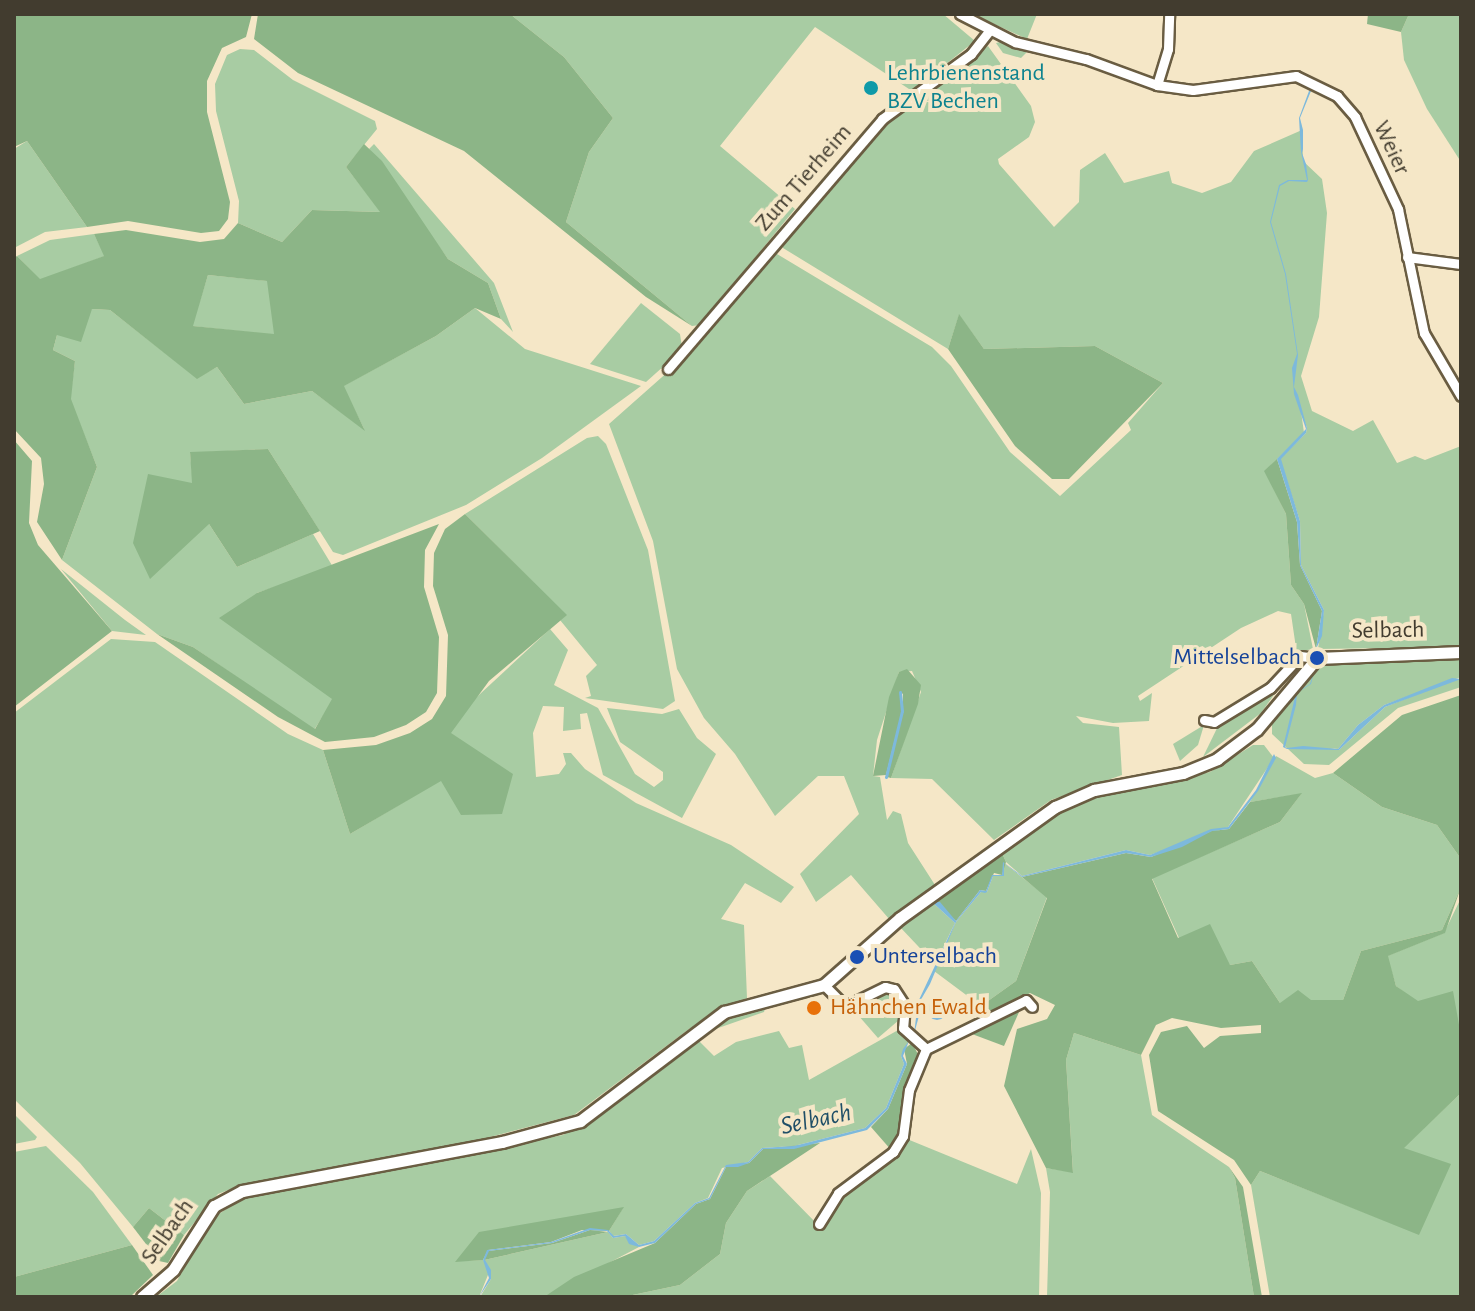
<!DOCTYPE html>
<meta charset="utf-8">
<style>
body{margin:0}
#map{position:relative;width:1475px;height:1311px;overflow:hidden;background:#f5e7c7;font-family:"Alegreya Sans",sans-serif}
div>[style]{position:absolute}
.green>*{inset:0;background:#a8cca3}
.forest>*{inset:0;background:#8cb587}
.water>*{inset:0;background:#7db9dc}
.round{border-radius:50%}
.stream>*{height:3px;margin:-1.5px;padding:0 1.5px;transform-origin:1.5px;border-radius:1.5px;background:#7db9dc}
.roads{filter:drop-shadow(2px 0 #6a5d42) drop-shadow(-2px 0 #6a5d42) drop-shadow(0 2px #6a5d42) drop-shadow(0 -2px #6a5d42)}
.minor>*{height:9px;margin:-4.5px;padding:0 4.5px;transform-origin:4.5px;border-radius:4.5px;background:#fff}
.tertiary>*{height:11px;margin:-5.5px;padding:0 5.5px;transform-origin:5.5px;border-radius:5.5px;background:#fff}
.dots>*{width:22px;height:22px;translate:-50% -50%;box-sizing:border-box;border:4px solid #f5e7c7;border-radius:50%}
span{translate:-50% -50%;white-space:nowrap;text-align:center;line-height:1.15;-webkit-text-stroke:8px #f5e7c7;paint-order:stroke}
.culture-label{font-size:24px;color:#0d838f}
.left{translate:0 -50%;text-align:left}
.street-label{font-size:24px;color:#423c2f}
.transit-label{font-size:24px;color:#164399}
.right{translate:-100% -50%;text-align:right}
.food-label{font-size:24px;color:#c56008}
.water-label{font-size:26px;color:#1f4e67;font-style:italic}
.frame{position:absolute;inset:0;border:16px solid #423c2f;pointer-events:none}
</style>
<div id="map">
<div class="green">
<i style="clip-path:polygon(510px 14px,943px 14px,975px 41px,912px 91px,815px 27px,720px 146px,795px 209px,700px 325px,692px 326px,566px 222px,589px 152px,613px 118px,564px 57px)"></i>
<i style="clip-path:polygon(972px 14px,1037px 14px,1027px 39px)"></i>
<i style="clip-path:polygon(1409px 14px,1461px 14px,1461px 162px,1427px 109px,1404px 60px,1401px 32px)"></i>
<i style="clip-path:polygon(1000px 42px,1029px 50px,1021px 58px,1003px 53px,996px 43px)"></i>
<i style="clip-path:polygon(988px 46px,1031px 106px,1035px 122px,1029px 137px,998px 159px,999px 164px,1054px 227px,1079px 202px,1080px 170px,1105px 153px,1124px 183px,1169px 171px,1172px 183px,1202px 193px,1231px 182px,1254px 151px,1302px 130px,1303px 161px,1322px 179px,1327px 213px,1319px 317px,1301px 376px,1312px 411px,1353px 431px,1373px 420px,1397px 463px,1415px 456px,1425px 460px,1461px 446px,1461px 647px,1318px 649px,1324px 610px,1301px 565px,1300px 521px,1280px 459px,1306px 433px,1307px 428px,1301px 411px,1304px 433px,1265px 471px,1286px 514px,1291px 585px,1304px 604px,1313px 649px,1296px 652px,1276px 677px,1287px 653px,1296px 648px,1291px 614px,1278px 611px,1241px 628px,1138px 696px,1140px 701px,1152px 693px,1149px 721px,1113px 723px,1076px 716px,1083px 723px,1119px 727px,1122px 775px,1051px 800px,994px 840px,932px 779px,891px 778px,921px 692px,912px 671px,899px 672px,877px 740px,873px 776px,880px 777px,887px 820px,893px 811px,901px 814px,908px 843px,935px 885px,890px 920px,851px 875px,816px 902px,800px 874px,859px 814px,844px 776px,818px 776px,775px 816px,735px 754px,704px 718px,677px 669px,653px 541px,609px 424px,679px 362px,767px 255px,777px 254px,932px 347px,951px 366px,1010px 452px,1060px 496px,1131px 430px,1128px 423px,1163px 383px,1095px 346px,984px 349px,959px 315px,948px 349px,783px 248px,781px 238px,882px 123px)"></i>
<i style="clip-path:polygon(240px 49px,254px 50px,293px 80px,375px 121px,377px 129px,346px 167px,381px 212px,312px 210px,282px 242px,238px 223px,239px 201px,216px 111px,215px 84px,227px 55px)"></i>
<i style="clip-path:polygon(27px 141px,87px 227px,45px 232px,14px 248px,14px 149px)"></i>
<i style="clip-path:polygon(374px 144px,494px 283px,513px 332px,501px 319px,488px 283px,448px 259px,369px 149px)"></i>
<i style="clip-path:polygon(94px 234px,105px 256px,40px 280px,17px 256px,50px 240px)"></i>
<i style="clip-path:polygon(208px 275px,268px 281px,275px 335px,192px 326px)"></i>
<i style="clip-path:polygon(641px 303px,680px 334px,682px 347px,674px 357px,646px 382px,590px 364px)"></i>
<i style="clip-path:polygon(475px 308px,525px 349px,641px 386px,542px 458px,466px 505px,343px 555px,333px 552px,268px 449px,190px 453px,193px 483px,209px 524px,237px 567px,313px 534px,333px 567px,257px 593px,333px 700px,314px 730px,193px 647px,157px 634px,62px 560px,97px 467px,70px 399px,75px 361px,53px 350px,57px 335px,92px 309px,110px 310px,197px 378px,217px 367px,244px 404px,312px 391px,364px 429px,343px 386px,436px 336px)"></i>
<i style="clip-path:polygon(598px 436px,606px 444px,648px 550px,675px 701px,663px 709px,585px 698px,591px 696px,586px 676px,597px 665px,560px 620px,566px 615px,465px 514px,587px 438px)"></i>
<i style="clip-path:polygon(61px 569px,125px 620px,146px 635px,112px 631px)"></i>
<i style="clip-path:polygon(550px 629px,568px 650px,554px 685px,598px 708px,635px 774px,654px 787px,663px 780px,663px 772px,620px 742px,607px 708px,662px 714px,679px 709px,697px 738px,716px 754px,682px 818px,603px 775px,587px 713px,580px 714px,581px 729px,563px 731px,564px 707px,543px 706px,533px 733px,536px 777px,559px 774px,566px 764px,563px 753px,571px 753px,585px 769px,636px 803px,731px 845px,794px 887px,781px 903px,745px 883px,721px 919px,744px 925px,747px 998px,689px 1029px,574px 1115px,479px 1140px,241px 1185px,218px 1194px,184px 1235px,149px 1208px,133px 1227px,80px 1163px,14px 1099px,14px 713px,111px 639px,155px 642px,288px 734px,323px 750px,350px 834px,441px 780px,472px 750px,450px 733px,466px 707px)"></i>
<i style="clip-path:polygon(1461px 658px,1461px 677px,1384px 705px,1358px 725px,1338px 749px,1330px 748px,1339px 750px,1385px 707px,1453px 680px,1461px 679px,1461px 687px,1398px 708px,1329px 765px,1304px 764px,1272px 734px,1272px 722px,1313px 669px,1348px 660px)"></i>
<i style="clip-path:polygon(1295px 665px,1261px 713px,1203px 757px,1221px 720px)"></i>
<i style="clip-path:polygon(1204px 725px,1198px 745px,1180px 761px,1173px 744px)"></i>
<i style="clip-path:polygon(1253px 745px,1264px 745px,1274px 758px,1228px 827px,1150px 855px,1126px 850px,1022px 876px,1006px 862px,1001px 851px,1059px 812px,1112px 792px,1210px 772px)"></i>
<i style="clip-path:polygon(1276px 756px,1315px 778px,1333px 773px,1382px 807px,1437px 825px,1461px 859px,1461px 887px,1442px 930px,1361px 951px,1343px 1000px,1280px 1003px,1252px 961px,1230px 965px,1179px 938px,1152px 878px,1280px 822px,1301px 794px,1250px 802px)"></i>
<i style="clip-path:polygon(1004px 863px,1047px 897px,1016px 981px,981px 1006px,934px 971px,956px 922px,981px 892px,987px 892px,993px 876px,1004px 876px)"></i>
<i style="clip-path:polygon(1461px 898px,1461px 1036px,1396px 986px,1387px 956px,1444px 933px)"></i>
<i style="clip-path:polygon(932px 902px,955px 923px,935px 964px,899px 926px)"></i>
<i style="clip-path:polygon(885px 991px,893px 992px,902px 1006px,899px 1020px,878px 1038px,851px 1007px)"></i>
<i style="clip-path:polygon(765px 1009px,764px 1012px,704px 1033px,746px 1010px)"></i>
<i style="clip-path:polygon(900px 1029px,909px 1041px,901px 1056px,904px 1064px,886px 1108px,865px 1128px,794px 1146px,762px 1148px,748px 1162px,722px 1168px,708px 1198px,695px 1203px,654px 1241px,639px 1245px,626px 1234px,613px 1236px,609px 1231px,623px 1208px,556px 1222px,456px 1261px,483px 1260px,490px 1270px,479px 1297px,156px 1297px,177px 1281px,209px 1220px,244px 1198px,563px 1135px,607px 1109px,695px 1037px,714px 1056px,736px 1042px,779px 1031px,789px 1048px,802px 1045px,809px 1080px)"></i>
<i style="clip-path:polygon(1074px 1033px,1141px 1055px,1152px 1115px,1229px 1167px,1235px 1178px,1254px 1297px,1047px 1297px,1050px 1192px,1046px 1168px,1073px 1172px,1066px 1060px)"></i>
<i style="clip-path:polygon(1461px 1093px,1461px 1297px,1270px 1297px,1251px 1185px,1260px 1171px,1419px 1234px,1403px 1148px)"></i>
<i style="clip-path:polygon(14px 1114px,37px 1137px,35px 1140px,14px 1144px)"></i>
<i style="clip-path:polygon(907px 1139px,1017px 1184px,1031px 1149px,1041px 1193px,1039px 1297px,623px 1297px,680px 1285px,720px 1254px,726px 1223px,747px 1191px,770px 1176px,821px 1228px,834px 1206px,901px 1151px)"></i>
<i style="clip-path:polygon(46px 1146px,93px 1192px,132px 1245px,14px 1277px,14px 1152px)"></i>
<i style="clip-path:polygon(608px 1232px,613px 1238px,625px 1236px,639px 1247px,544px 1297px,480px 1297px,491px 1279px,484px 1260px)"></i>
</div>
<div class="forest">
<i style="clip-path:polygon(14px 14px,252px 14px,246px 37px,222px 48px,207px 81px,207px 112px,230px 202px,228px 219px,219px 231px,201px 233px,128px 221px,87px 227px,27px 141px,14px 147px)"></i>
<i style="clip-path:polygon(258px 14px,510px 14px,564px 57px,613px 118px,589px 152px,566px 222px,692px 326px,646px 297px,464px 151px,298px 73px,254px 39px)"></i>
<i style="clip-path:polygon(1368px 14px,1409px 14px,1401px 32px,1367px 24px)"></i>
<i style="clip-path:polygon(evenodd,364px 144px,382px 161px,448px 259px,488px 283px,501px 319px,475px 308px,436px 336px,344px 386px,365px 431px,312px 391px,244px 404px,217px 367px,197px 379px,110px 310px,92px 309px,81px 342px,57px 335px,53px 350px,75px 361px,71px 399px,97px 467px,62px 560px,37px 522px,44px 484px,41px 458px,14px 429px,14px 258px,17px 256px,40px 279px,104px 256px,94px 234px,126px 230px,200px 242px,224px 239px,238px 223px,282px 242px,312px 210px,380px 212px,346px 167px,364px 144px,208px 275px,267px 281px,274px 334px,193px 326px,208px 275px)"></i>
<i style="clip-path:polygon(959px 314px,984px 349px,1095px 346px,1163px 383px,1069px 479px,1052px 479px,1015px 446px,948px 349px)"></i>
<i style="clip-path:polygon(14px 440px,32px 461px,29px 523px,38px 545px,112px 631px,14px 707px)"></i>
<i style="clip-path:polygon(268px 449px,320px 531px,237px 567px,209px 524px,150px 579px,133px 543px,148px 474px,192px 483px,190px 452px)"></i>
<i style="clip-path:polygon(1277px 459px,1297px 522px,1300px 565px,1322px 611px,1316px 649px,1304px 604px,1291px 585px,1286px 514px,1264px 471px)"></i>
<i style="clip-path:polygon(465px 514px,567px 615px,489px 681px,451px 733px,513px 774px,502px 814px,461px 815px,441px 781px,350px 834px,323px 750px,376px 745px,410px 733px,432px 719px,446px 696px,448px 635px,433px 586px,434px 553px,445px 529px)"></i>
<i style="clip-path:polygon(439px 524px,425px 550px,424px 587px,439px 637px,437px 693px,426px 712px,406px 725px,374px 737px,325px 742px,278px 717px,157px 634px,193px 647px,315px 729px,332px 699px,219px 618px,257px 593px)"></i>
<i style="clip-path:polygon(907px 669px,921px 685px,918px 704px,891px 778px,887px 777px,903px 711px,903px 694px,900px 692px,902px 711px,886px 775px,873px 776px,889px 697px,899px 672px)"></i>
<i style="clip-path:polygon(1461px 695px,1461px 859px,1437px 825px,1382px 807px,1333px 773px,1402px 715px)"></i>
<i style="clip-path:polygon(1302px 793px,1280px 822px,1152px 879px,1178px 938px,1210px 924px,1230px 965px,1252px 961px,1280px 1003px,1298px 990px,1311px 1000px,1343px 1000px,1361px 951px,1442px 930px,1461px 887px,1445px 933px,1388px 956px,1396px 986px,1418px 1001px,1453px 991px,1461px 1036px,1461px 1093px,1404px 1148px,1451px 1164px,1419px 1235px,1260px 1171px,1251px 1185px,1234px 1160px,1158px 1111px,1149px 1055px,1161px 1032px,1187px 1026px,1204px 1048px,1220px 1036px,1261px 1033px,1261px 1025px,1221px 1028px,1172px 1018px,1156px 1025px,1141px 1055px,1074px 1033px,1066px 1060px,1073px 1173px,1046px 1168px,1004px 1086px,1017px 1029px,1047px 1019px,1055px 1005px,1030px 993px,992px 1014px,981px 1006px,1016px 981px,1047px 898px,1022px 877px,1126px 853px,1151px 857px,1212px 831px,1229px 829px,1250px 802px)"></i>
<i style="clip-path:polygon(1001px 851px,1006px 862px,1002px 875px,994px 873px,986px 891px,980px 890px,956px 921px,933px 901px)"></i>
<i style="clip-path:polygon(1019px 1012px,1004px 1046px,964px 1031px,1017px 1010px)"></i>
<i style="clip-path:polygon(912px 1043px,920px 1058px,892px 1151px,871px 1127px,888px 1109px,907px 1064px,904px 1049px)"></i>
<i style="clip-path:polygon(820px 1143px,747px 1191px,726px 1223px,720px 1254px,680px 1285px,623px 1297px,544px 1297px,574px 1277px,655px 1243px,696px 1204px,710px 1199px,726px 1167px,749px 1163px,763px 1149px)"></i>
<i style="clip-path:polygon(1229px 1167px,1243px 1187px,1262px 1297px,1254px 1297px,1235px 1178px)"></i>
<i style="clip-path:polygon(624px 1207px,609px 1231px,582px 1230px,551px 1242px,488px 1250px,483px 1260px,455px 1262px,479px 1232px)"></i>
<i style="clip-path:polygon(149px 1208px,184px 1235px,168px 1263px,159px 1261px,133px 1227px)"></i>
<i style="clip-path:polygon(590px 1230px,608px 1232px,484px 1260px,488px 1251px,552px 1243px)"></i>
<i style="clip-path:polygon(132px 1245px,153px 1275px,130px 1297px,14px 1297px,14px 1277px)"></i>
</div>
<div class="water">
<i style="clip-path:polygon(1309px 91px,1311px 91px,1300px 118px,1303px 130px,1303px 149px,1302px 153px,1306px 164px,1308px 180px,1307px 182px,1289px 181px,1280px 186px,1271px 222px,1286px 274px,1298px 355px,1294px 387px,1298px 395px,1307px 428px,1306px 433px,1281px 459px,1300px 521px,1301px 565px,1324px 610px,1322px 636px,1316px 649px,1322px 611px,1300px 565px,1297px 522px,1277px 459px,1306px 429px,1294px 394px,1292px 368px,1297px 354px,1285px 274px,1270px 222px,1279px 185px,1288px 180px,1307px 180px,1301px 152px,1299px 118px)"></i>
<i style="clip-path:polygon(1314px 672px,1311px 684px,1297px 693px,1296px 705px,1285px 747px,1287px 748px,1303px 746px,1338px 749px,1358px 725px,1384px 705px,1452px 678px,1461px 679px,1385px 707px,1339px 750px,1287px 749px,1283px 747px,1296px 693px,1310px 684px)"></i>
<i style="clip-path:polygon(1274px 754px,1276px 758px,1258px 791px,1229px 829px,1212px 831px,1182px 847px,1151px 857px,1126px 853px,1022px 877px,1004px 863px,1004px 876px,993px 876px,987px 892px,985px 893px,981px 892px,956px 922px,930px 984px,919px 1003px,919px 1016px,914px 1034px,918px 1002px,955px 923px,932px 902px,940px 902px,956px 921px,980px 890px,986px 891px,992px 875px,1002px 875px,1003px 862px,1022px 876px,1126px 850px,1150px 855px,1211px 829px,1228px 827px,1256px 790px)"></i>
<i class="round" style="left:927px;top:1000px;width:20px;height:20px"></i>
<i style="clip-path:polygon(909px 1041px,903px 1056px,907px 1064px,888px 1109px,867px 1130px,794px 1149px,763px 1149px,749px 1163px,738px 1167px,726px 1167px,710px 1199px,696px 1204px,655px 1243px,639px 1247px,629px 1244px,625px 1236px,613px 1238px,607px 1231px,590px 1230px,552px 1243px,489px 1251px,485px 1260px,491px 1270px,491px 1279px,479px 1297px,489px 1278px,483px 1260px,487px 1250px,551px 1242px,590px 1228px,608px 1230px,614px 1236px,626px 1234px,639px 1245px,654px 1241px,695px 1203px,709px 1198px,726px 1165px,748px 1162px,762px 1148px,794px 1146px,865px 1128px,886px 1108px,904px 1064px,901px 1056px,903px 1049px)"></i>
</div>
<div class="stream">
<i style="left:886px;top:777px;width:68px;rotate:-76.4deg"></i>
<i style="left:902px;top:711px;width:19px;rotate:-96deg"></i>
</div>
<div class="roads">
<div class="minor">
<i style="left:960px;top:14px;width:62px;rotate:27deg"></i>
<i style="left:1015px;top:42px;width:73px;rotate:13.5deg"></i>
<i style="left:1086px;top:59px;width:76px;rotate:20.1deg"></i>
<i style="left:1157px;top:85px;width:36px;rotate:8deg"></i>
<i style="left:1193px;top:90px;width:104px;rotate:-7.7deg"></i>
<i style="left:1296px;top:76px;width:46px;rotate:26deg"></i>
<i style="left:1337px;top:96px;width:28px;rotate:49deg"></i>
<i style="left:1355px;top:117px;width:102px;rotate:64.9deg"></i>
<i style="left:1398px;top:209px;width:127px;rotate:78.2deg"></i>
<i style="left:1424px;top:333px;width:73px;rotate:59.6deg"></i>
<i style="left:1157px;top:85px;width:38px;rotate:-73deg"></i>
<i style="left:1168px;top:49px;width:35px;rotate:-88deg"></i>
<i style="left:1407px;top:257px;width:54px;rotate:7.4deg"></i>
<i style="left:668px;top:369px;width:329px;rotate:-49.4deg"></i>
<i style="left:882px;top:119px;width:110px;rotate:-36.1deg"></i>
<i style="left:971px;top:54px;width:28px;rotate:-52deg"></i>
<i style="left:1204px;top:720px;width:10px;rotate:11deg"></i>
<i style="left:1214px;top:722px;width:66px;rotate:-31.3deg"></i>
<i style="left:1270px;top:688px;width:44px;rotate:-46.8deg"></i>
<i style="left:1300px;top:656px;width:17px;rotate:7deg"></i>
<i style="left:824px;top:985px;width:25px;rotate:45deg"></i>
<i style="left:842px;top:1003px;width:8px;rotate:7deg"></i>
<i style="left:850px;top:1004px;width:39px;rotate:-26deg"></i>
<i style="left:885px;top:987px;width:9px;rotate:13deg"></i>
<i style="left:894px;top:989px;width:20px;rotate:57deg"></i>
<i style="left:905px;top:1006px;width:22px;rotate:95deg"></i>
<i style="left:903px;top:1028px;width:31px;rotate:42deg"></i>
<i style="left:926px;top:1049px;width:111px;rotate:-26.1deg"></i>
<i style="left:1026px;top:1000px;width:9px;rotate:49deg"></i>
<i style="left:819px;top:1224px;width:36px;rotate:-58deg"></i>
<i style="left:838px;top:1193px;width:69px;rotate:-36.7deg"></i>
<i style="left:893px;top:1152px;width:19px;rotate:-58deg"></i>
<i style="left:903px;top:1136px;width:46px;rotate:-82.6deg"></i>
<i style="left:909px;top:1090px;width:44px;rotate:-67.5deg"></i>
</div>
<div class="tertiary">
<i style="left:142px;top:1297px;width:41px;rotate:-41.1deg"></i>
<i style="left:173px;top:1270px;width:76px;rotate:-57.4deg"></i>
<i style="left:214px;top:1206px;width:32px;rotate:-28deg"></i>
<i style="left:242px;top:1191px;width:265px;rotate:-10.7deg"></i>
<i style="left:502px;top:1142px;width:81px;rotate:-15.1deg"></i>
<i style="left:580px;top:1121px;width:181px;rotate:-37.1deg"></i>
<i style="left:724px;top:1012px;width:104px;rotate:-15.1deg"></i>
<i style="left:824px;top:985px;width:101px;rotate:-41.4deg"></i>
<i style="left:900px;top:918px;width:191px;rotate:-35.6deg"></i>
<i style="left:1055px;top:807px;width:43px;rotate:-23.6deg"></i>
<i style="left:1094px;top:790px;width:91px;rotate:-10.8deg"></i>
<i style="left:1183px;top:773px;width:37px;rotate:-22deg"></i>
<i style="left:1217px;top:759px;width:50px;rotate:-36.9deg"></i>
<i style="left:1257px;top:729px;width:93px;rotate:-49.8deg"></i>
<i style="left:1317px;top:658px;width:144px;rotate:-2.4deg"></i>
</div>
</div>
<div class="dots">
<i style="left:871px;top:88px;background:#0f9aa8"></i>
<i style="left:1317px;top:658px;background:#1a4fb4"></i>
<i style="left:857px;top:957px;background:#1a4fb4"></i>
<i style="left:814px;top:1008px;background:#e8710a"></i>
</div>
<div class="culture-label">
<span class="left" style="left:887px;top:88px">Lehrbienenstand<br>BZV Bechen</span>
</div>
<div class="street-label">
<span style="left:1391px;top:148px;rotate:65deg">Weier</span>
<span style="left:804px;top:178px;rotate:-49deg">Zum Tierheim</span>
<span style="left:1388px;top:631px;rotate:-1deg">Selbach</span>
<span style="left:168px;top:1232px;rotate:-55deg">Selbach</span>
</div>
<div class="transit-label">
<span class="right" style="left:1301px;top:658px">Mittelselbach</span>
<span class="left" style="left:873px;top:957px">Unterselbach</span>
</div>
<div class="food-label">
<span class="left" style="left:830px;top:1008px">Hähnchen Ewald</span>
</div>
<div class="water-label">
<span style="left:816px;top:1120px;rotate:-12deg">Selbach</span>
</div>
<div class="frame"></div>
</div>
